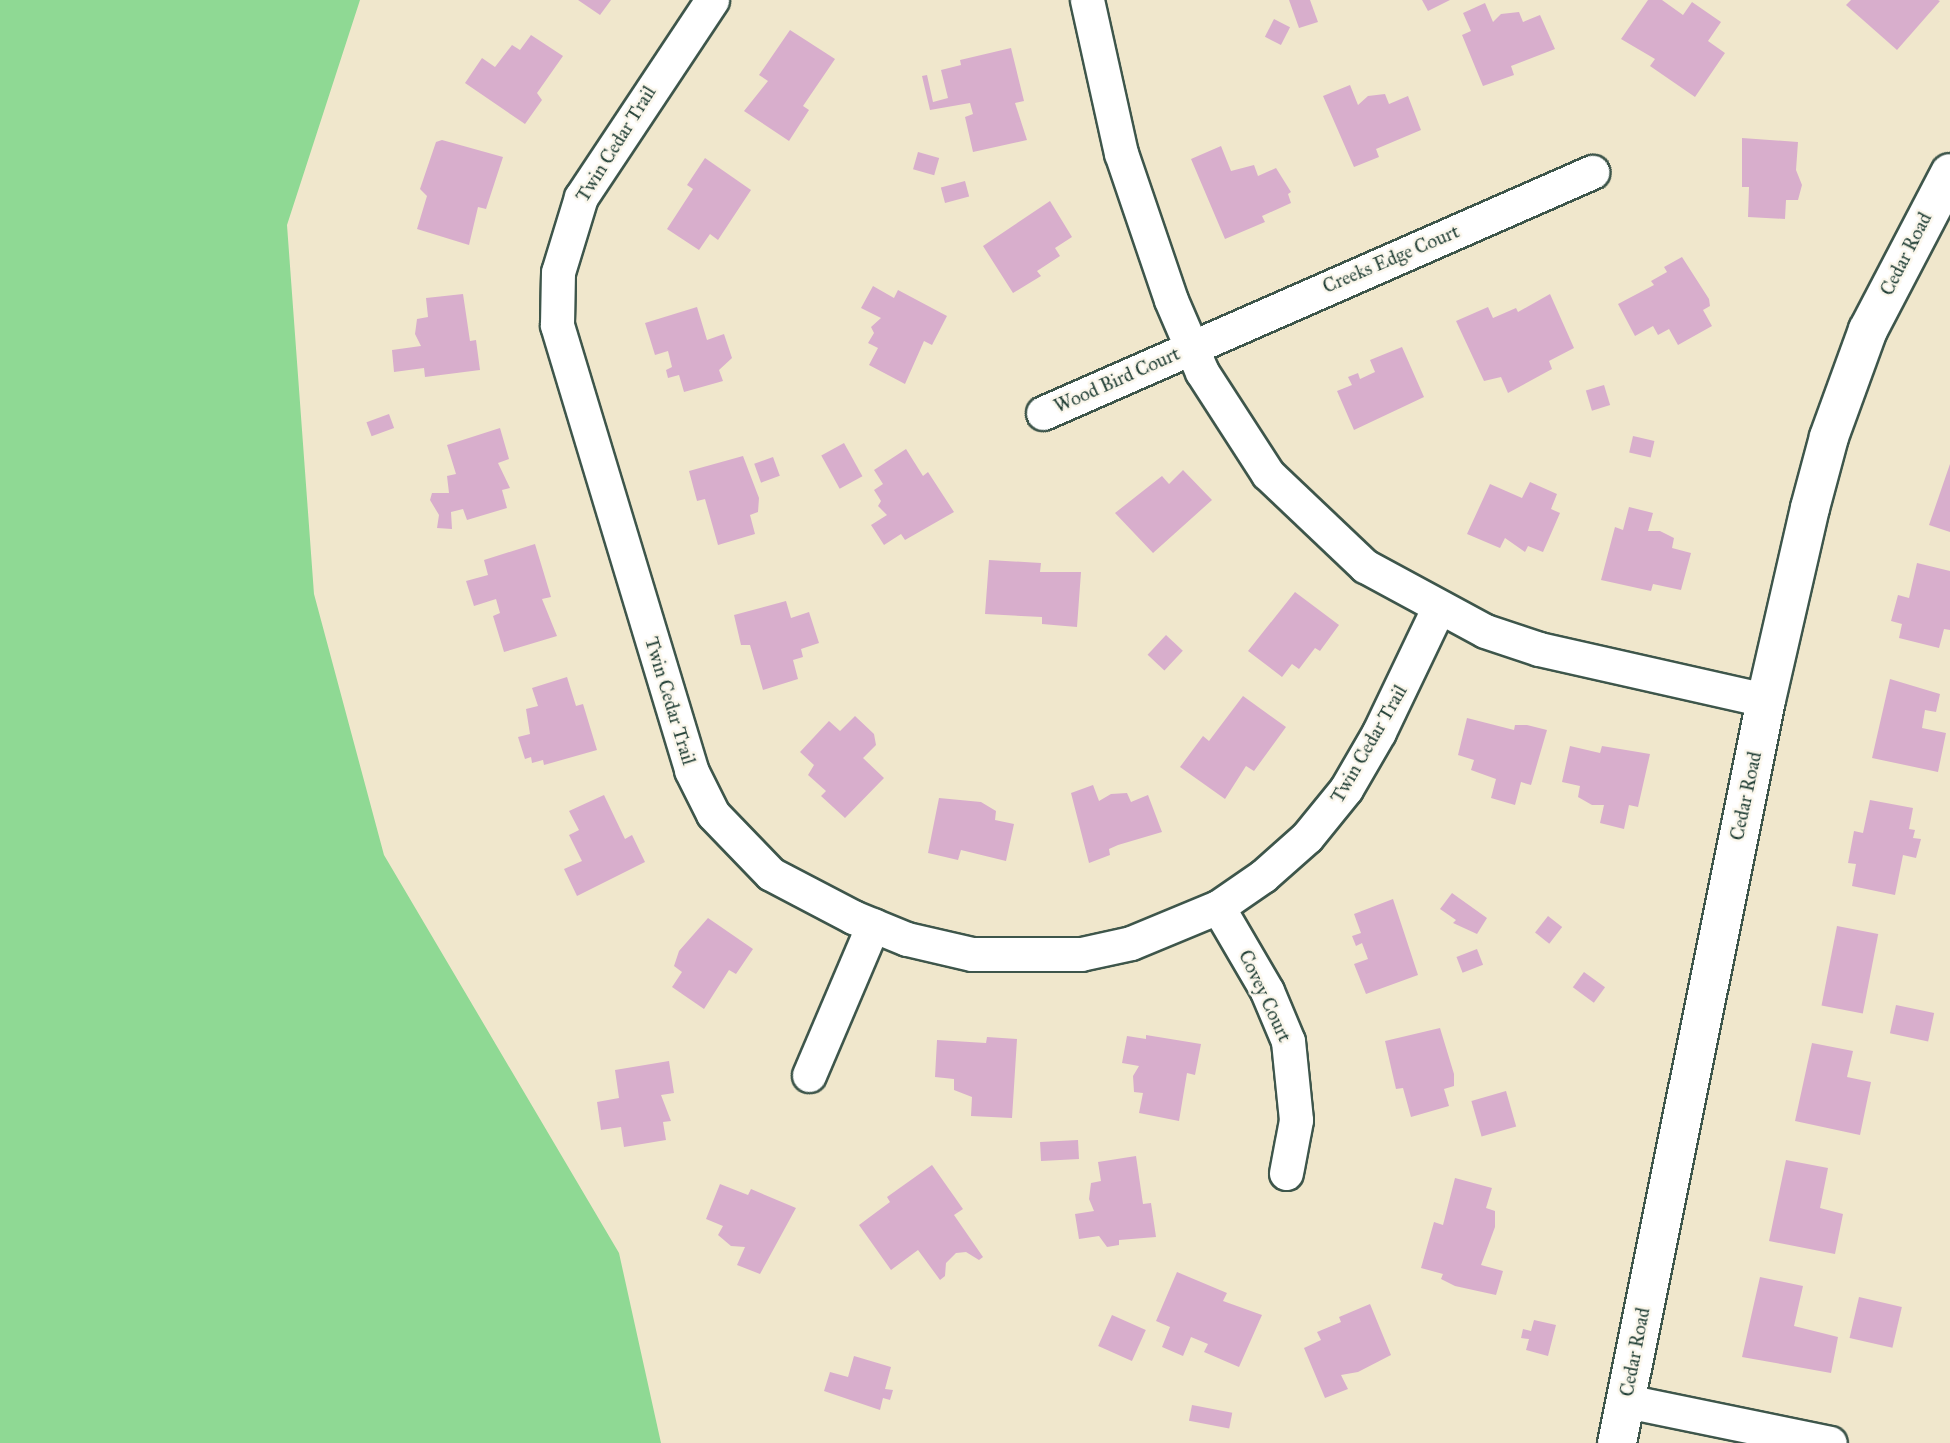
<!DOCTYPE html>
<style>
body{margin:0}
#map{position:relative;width:1950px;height:1443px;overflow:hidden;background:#f0e7cc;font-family:"IM FELL Great Primer",serif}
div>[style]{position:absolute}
.green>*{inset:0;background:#8fd994}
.building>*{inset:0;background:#d8aecc;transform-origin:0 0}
.roads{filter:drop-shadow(2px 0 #3e564b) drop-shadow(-2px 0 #3e564b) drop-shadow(0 2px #3e564b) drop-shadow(0 -2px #3e564b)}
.street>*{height:33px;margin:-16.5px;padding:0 16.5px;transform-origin:16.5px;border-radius:16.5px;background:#fff}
.secondary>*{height:38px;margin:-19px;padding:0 19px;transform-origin:19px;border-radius:19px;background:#fff}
span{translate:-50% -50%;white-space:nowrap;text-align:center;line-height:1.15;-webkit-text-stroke:5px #fbf7ec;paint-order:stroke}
.street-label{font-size:19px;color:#1f3d34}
</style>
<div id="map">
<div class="green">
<i style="clip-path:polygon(0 0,360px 0,287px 225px,314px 594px,384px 855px,619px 1253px,661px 1443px,0 1443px)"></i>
</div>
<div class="building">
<i style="clip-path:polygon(578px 0,611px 0,600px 15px)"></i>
<i style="clip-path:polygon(1289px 0,1310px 0,1318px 22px,1299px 28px)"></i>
<i style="clip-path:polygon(1422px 0,1450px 0,1428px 11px)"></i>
<i style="clip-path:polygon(1648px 0,1662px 0,1683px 15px,1692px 2px,1721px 22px,1708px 41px,1725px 53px,1695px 97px,1650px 66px,1655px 59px,1621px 39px)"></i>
<i style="clip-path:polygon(1851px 0,1938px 0,1940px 1px,1897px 50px,1846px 5px)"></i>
<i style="clip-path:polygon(1485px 3px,1493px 22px,1501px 14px,1519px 12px,1523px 22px,1540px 15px,1555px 49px,1511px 66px,1514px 75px,1483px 86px,1462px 35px,1471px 31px,1463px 13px)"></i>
<i style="left:1274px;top:19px;width:18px;height:20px;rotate:27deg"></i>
<i style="clip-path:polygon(790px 30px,835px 59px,803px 106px,809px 110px,789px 141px,744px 111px,768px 81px,759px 75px)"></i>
<i style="clip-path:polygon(531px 35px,563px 56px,537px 93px,542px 100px,525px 124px,465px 83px,482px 58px,495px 67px,512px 45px,520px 50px)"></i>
<i style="clip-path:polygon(1011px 48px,1024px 101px,1015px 103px,1027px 140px,973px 152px,965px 117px,973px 114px,970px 103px,930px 110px,922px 76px,927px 75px,933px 102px,948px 98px,941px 70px,961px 65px,960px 60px)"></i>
<i style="clip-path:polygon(1350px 85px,1358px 105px,1368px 96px,1385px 94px,1389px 104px,1408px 96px,1421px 130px,1376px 149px,1379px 157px,1354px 167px,1323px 96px)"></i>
<i style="clip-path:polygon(1742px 138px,1798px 142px,1796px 170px,1802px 185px,1798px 200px,1786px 200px,1785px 219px,1748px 217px,1749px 187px,1742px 187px)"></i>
<i style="clip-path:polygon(442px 140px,503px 157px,486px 209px,478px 207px,469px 245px,417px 229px,427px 196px,420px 189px,436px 142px)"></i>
<i style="clip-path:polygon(1221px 146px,1231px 171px,1254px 165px,1258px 176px,1276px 168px,1291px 192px,1288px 194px,1291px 203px,1262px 216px,1265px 222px,1225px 239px,1191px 159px)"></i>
<i style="left:918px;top:152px;width:22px;height:18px;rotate:16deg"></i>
<i style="clip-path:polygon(705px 158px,751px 190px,718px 240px,710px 234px,699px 250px,667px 229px,693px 189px,687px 185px)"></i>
<i style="left:965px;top:181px;width:16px;height:25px;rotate:75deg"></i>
<i style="clip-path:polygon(1050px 201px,1072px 237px,1055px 248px,1060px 256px,1037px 271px,1041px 276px,1013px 293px,983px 246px)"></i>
<i style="clip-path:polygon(1682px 257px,1709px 299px,1710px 306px,1703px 310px,1712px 326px,1678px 345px,1669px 329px,1658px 335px,1653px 326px,1635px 336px,1618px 304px,1654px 285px,1651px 281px,1667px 272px,1664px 267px)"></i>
<i style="clip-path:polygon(873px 286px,894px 298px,898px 290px,947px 316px,932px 345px,924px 341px,905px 384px,869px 365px,878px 348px,868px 343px,874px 333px,871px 327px,881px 318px,861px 308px)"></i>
<i style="clip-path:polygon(463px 294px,470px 341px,476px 340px,480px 370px,425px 377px,424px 368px,394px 372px,392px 350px,421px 346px,415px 334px,417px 319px,428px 317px,426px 298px)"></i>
<i style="clip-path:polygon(1550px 294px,1574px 348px,1549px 361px,1552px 369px,1508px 393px,1501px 377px,1484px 381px,1456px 321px,1488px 307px,1493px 318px,1516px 308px,1518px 312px)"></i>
<i style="clip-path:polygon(697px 307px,707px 340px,724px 334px,732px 358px,719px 370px,723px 381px,684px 392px,679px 375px,668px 378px,666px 370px,672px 367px,668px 351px,655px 355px,645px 323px)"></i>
<i style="clip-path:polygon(1402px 347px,1424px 397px,1354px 430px,1337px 391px,1352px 385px,1348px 377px,1358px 373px,1360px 379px,1375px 372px,1370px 360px)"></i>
<i style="left:1604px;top:385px;width:21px;height:19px;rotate:73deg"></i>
<i style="left:389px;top:414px;width:15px;height:24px;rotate:70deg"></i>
<i style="clip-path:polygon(500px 428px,509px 459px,498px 463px,510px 488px,502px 490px,507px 508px,467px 520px,463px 509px,451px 512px,452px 529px,437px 528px,439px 515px,430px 500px,432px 493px,449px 493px,447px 476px,456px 474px,447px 445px)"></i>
<i style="left:1633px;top:436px;width:22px;height:17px;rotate:13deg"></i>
<i style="left:844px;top:443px;width:38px;height:26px;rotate:61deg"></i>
<i style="clip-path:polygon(906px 449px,923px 476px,928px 472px,954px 512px,905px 540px,901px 534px,884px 545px,871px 525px,887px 515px,878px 506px,881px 501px,874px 490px,883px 484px,874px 470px)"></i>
<i style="clip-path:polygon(743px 456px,759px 498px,758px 512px,750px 515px,755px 534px,718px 545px,705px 499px,697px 501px,689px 471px)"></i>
<i style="left:773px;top:457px;width:20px;height:20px;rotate:70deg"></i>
<i style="clip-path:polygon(1950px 464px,1950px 532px,1929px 525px)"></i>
<i style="clip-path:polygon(1183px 470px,1212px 500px,1153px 553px,1115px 513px,1162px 476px,1169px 484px)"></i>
<i style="clip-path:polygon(1530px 482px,1557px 494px,1551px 509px,1560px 513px,1543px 552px,1528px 546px,1525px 552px,1505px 538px,1500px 548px,1467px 534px,1490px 484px,1522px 498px)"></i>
<i style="clip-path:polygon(1629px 507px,1653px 513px,1648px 531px,1660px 531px,1674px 538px,1672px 548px,1691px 553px,1681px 590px,1653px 584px,1651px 591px,1601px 580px,1615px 527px,1623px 530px)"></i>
<i style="clip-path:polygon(535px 544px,551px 597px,542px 599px,557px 636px,504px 652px,493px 616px,500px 613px,496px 599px,474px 606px,466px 581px,488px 575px,484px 560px)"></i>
<i style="clip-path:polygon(989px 560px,1041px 563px,1040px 572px,1081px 572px,1077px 627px,1042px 624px,1042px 617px,985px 614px)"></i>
<i style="clip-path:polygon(1917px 563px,1950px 571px,1950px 630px,1944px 629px,1939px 648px,1899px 638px,1902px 624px,1891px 621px,1898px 595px,1909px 598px)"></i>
<i style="clip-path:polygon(1295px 592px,1339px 625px,1320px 651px,1315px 648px,1299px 669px,1292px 664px,1282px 677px,1248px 651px)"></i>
<i style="clip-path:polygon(786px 601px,791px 618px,809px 612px,819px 643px,801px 649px,803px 657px,793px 660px,798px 679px,763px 690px,750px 645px,741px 645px,734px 615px)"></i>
<i style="left:1166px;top:635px;width:23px;height:27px;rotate:43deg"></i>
<i style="clip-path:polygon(567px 677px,576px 706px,583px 704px,597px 750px,544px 765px,543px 760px,532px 763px,531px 757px,525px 759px,518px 737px,530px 734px,526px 709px,538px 706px,532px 688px)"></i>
<i style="clip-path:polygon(1890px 679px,1940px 694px,1936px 712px,1925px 710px,1922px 728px,1946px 733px,1938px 772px,1872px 758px)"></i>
<i style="clip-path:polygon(1243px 696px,1286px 727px,1254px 771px,1246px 766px,1225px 799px,1180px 767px,1203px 736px,1209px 741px)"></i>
<i style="clip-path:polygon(855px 716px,874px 734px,876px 745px,863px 758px,884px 778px,845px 818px,821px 796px,826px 791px,808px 775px,814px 765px,800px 752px,829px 721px,840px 731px)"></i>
<i style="clip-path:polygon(1467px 718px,1514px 730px,1515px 725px,1527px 725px,1547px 730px,1531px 785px,1521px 782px,1515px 805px,1491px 798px,1496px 779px,1471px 770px,1474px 760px,1458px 755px)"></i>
<i style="clip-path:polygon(1570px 746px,1600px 753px,1602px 746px,1650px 754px,1638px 807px,1629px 805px,1624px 829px,1600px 823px,1604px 805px,1592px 805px,1578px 797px,1580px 786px,1562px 782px)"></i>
<i style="clip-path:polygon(1093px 785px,1099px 801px,1111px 794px,1127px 793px,1131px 802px,1148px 795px,1162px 832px,1118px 845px,1109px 849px,1110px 855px,1089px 863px,1071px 793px)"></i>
<i style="clip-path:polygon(604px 795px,625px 839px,632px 835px,645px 862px,577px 896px,564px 869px,582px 861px,569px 835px,579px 830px,569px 811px)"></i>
<i style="clip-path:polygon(939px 798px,981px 802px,996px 811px,995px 820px,1014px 824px,1006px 861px,961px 850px,958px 860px,928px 853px)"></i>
<i style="clip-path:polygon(1870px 800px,1913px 808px,1909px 829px,1915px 830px,1913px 838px,1921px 839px,1916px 858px,1903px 855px,1895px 895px,1852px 886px,1856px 864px,1848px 863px,1854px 831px,1863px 833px)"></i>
<i style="clip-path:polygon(1452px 893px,1487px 918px,1477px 934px,1453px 923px,1456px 920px,1440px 909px)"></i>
<i style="clip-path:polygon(1393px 899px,1418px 975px,1366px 994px,1354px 964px,1368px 959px,1362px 943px,1356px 946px,1352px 936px,1361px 933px,1354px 914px)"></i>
<i style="left:1548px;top:916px;width:18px;height:21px;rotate:38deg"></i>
<i style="clip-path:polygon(708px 918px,753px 949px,736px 974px,729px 970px,704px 1009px,672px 987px,682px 972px,674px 966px,679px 951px)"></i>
<i style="left:1837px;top:926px;width:42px;height:81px;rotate:11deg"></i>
<i style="left:1477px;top:949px;width:17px;height:22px;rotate:69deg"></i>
<i style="left:1584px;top:972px;width:26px;height:19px;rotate:36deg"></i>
<i style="left:1896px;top:1005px;width:39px;height:29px;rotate:12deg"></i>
<i style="clip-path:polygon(1440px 1028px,1454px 1074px,1454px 1086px,1444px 1089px,1449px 1106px,1411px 1117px,1403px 1088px,1396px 1089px,1385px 1041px)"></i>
<i style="clip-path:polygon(1146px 1035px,1201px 1044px,1195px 1075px,1187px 1073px,1179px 1121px,1139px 1113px,1143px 1093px,1134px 1092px,1133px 1076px,1139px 1066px,1122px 1063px,1127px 1036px,1146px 1039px)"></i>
<i style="clip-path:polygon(987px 1037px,1017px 1039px,1012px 1118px,971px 1116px,972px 1097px,954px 1090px,954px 1079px,935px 1077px,937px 1040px,986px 1043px)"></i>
<i style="clip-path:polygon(1812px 1043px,1853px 1051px,1847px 1077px,1871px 1082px,1860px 1135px,1795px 1121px)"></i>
<i style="clip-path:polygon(669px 1061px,674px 1093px,661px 1095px,671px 1121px,663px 1122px,666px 1140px,624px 1147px,621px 1127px,601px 1130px,597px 1102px,619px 1098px,615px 1070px)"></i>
<i style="left:1506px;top:1091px;width:37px;height:36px;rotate:74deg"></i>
<i style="left:1078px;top:1140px;width:19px;height:38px;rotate:87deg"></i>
<i style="clip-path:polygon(1136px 1156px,1143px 1204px,1151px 1203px,1156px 1237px,1119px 1240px,1119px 1245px,1107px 1247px,1099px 1236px,1079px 1239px,1075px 1214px,1094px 1211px,1089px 1199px,1091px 1183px,1101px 1181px,1098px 1162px)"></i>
<i style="clip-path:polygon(1786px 1160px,1828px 1168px,1820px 1208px,1843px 1214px,1835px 1254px,1769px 1241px)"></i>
<i style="clip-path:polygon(932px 1165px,963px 1209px,954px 1215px,983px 1257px,979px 1260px,966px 1252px,956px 1253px,946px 1263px,945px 1276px,940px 1280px,918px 1250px,891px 1270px,859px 1225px,890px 1202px,887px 1197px)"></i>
<i style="clip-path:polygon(1455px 1178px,1492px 1188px,1486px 1208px,1495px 1211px,1495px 1227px,1481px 1265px,1503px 1271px,1496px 1295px,1455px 1286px,1441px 1279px,1443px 1274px,1421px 1268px,1434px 1222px,1443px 1225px)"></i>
<i style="clip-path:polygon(720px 1184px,748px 1195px,751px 1189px,796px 1208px,760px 1274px,737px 1265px,745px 1247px,731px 1246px,718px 1235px,723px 1226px,706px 1219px)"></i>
<i style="clip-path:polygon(1177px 1272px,1227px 1293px,1223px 1301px,1262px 1315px,1239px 1367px,1204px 1352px,1208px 1344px,1191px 1337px,1183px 1356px,1162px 1347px,1170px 1327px,1156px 1321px)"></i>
<i style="clip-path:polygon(1760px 1277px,1803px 1286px,1794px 1326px,1838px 1337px,1831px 1373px,1742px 1357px)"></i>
<i style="left:1859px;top:1297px;width:44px;height:42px;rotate:13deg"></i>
<i style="clip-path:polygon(1370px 1304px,1391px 1355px,1358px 1372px,1341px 1375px,1348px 1389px,1325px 1398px,1304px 1348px,1321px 1340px,1317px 1332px,1341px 1322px,1339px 1317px)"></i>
<i style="left:1112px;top:1315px;width:37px;height:34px;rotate:24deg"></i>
<i style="clip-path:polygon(1534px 1320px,1556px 1325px,1548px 1356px,1526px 1350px,1529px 1339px,1521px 1338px,1523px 1329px,1531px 1331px)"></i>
<i style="clip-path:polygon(854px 1356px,891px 1367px,885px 1389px,893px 1390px,890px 1400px,883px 1398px,880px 1410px,824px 1391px,830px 1372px,848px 1377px)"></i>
<i style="left:1192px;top:1405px;width:41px;height:16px;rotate:11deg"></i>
</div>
<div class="roads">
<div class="street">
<i style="left:712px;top:0;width:237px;rotate:123.6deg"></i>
<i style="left:581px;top:197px;width:78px;rotate:107deg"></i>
<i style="left:558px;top:272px;width:53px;rotate:91.1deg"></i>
<i style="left:557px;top:325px;width:465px;rotate:73.2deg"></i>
<i style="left:691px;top:770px;width:49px;rotate:63.4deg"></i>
<i style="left:713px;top:814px;width:83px;rotate:46deg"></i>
<i style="left:771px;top:874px;width:93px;rotate:27.7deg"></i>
<i style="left:853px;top:917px;width:58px;rotate:22.2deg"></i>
<i style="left:907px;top:939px;width:67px;rotate:13deg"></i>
<i style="left:972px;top:954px;width:109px"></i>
<i style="left:1081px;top:954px;width:51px;rotate:-12.4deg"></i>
<i style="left:1131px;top:943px;width:94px;rotate:-22.5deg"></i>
<i style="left:1218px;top:907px;width:55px;rotate:-34.6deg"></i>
<i style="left:1263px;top:876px;width:59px;rotate:-41.6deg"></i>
<i style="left:1307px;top:837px;width:62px;rotate:-50.9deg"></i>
<i style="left:1346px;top:789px;width:66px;rotate:-59.9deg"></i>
<i style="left:1379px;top:732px;width:136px;rotate:-64.4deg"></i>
<i style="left:1087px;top:0;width:157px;rotate:77.5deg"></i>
<i style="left:1121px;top:153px;width:155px;rotate:71.2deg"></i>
<i style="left:1171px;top:300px;width:78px;rotate:66.7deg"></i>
<i style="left:1202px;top:372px;width:121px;rotate:57.1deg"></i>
<i style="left:1268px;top:474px;width:134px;rotate:43.5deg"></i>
<i style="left:1365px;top:566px;width:136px;rotate:28.4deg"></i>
<i style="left:1485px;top:631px;width:57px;rotate:18.4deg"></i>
<i style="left:1539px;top:649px;width:233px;rotate:12.7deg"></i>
<i style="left:1043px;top:413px;width:600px;rotate:-23.7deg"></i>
<i style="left:1218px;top:907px;width:97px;rotate:59.7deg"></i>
<i style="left:1267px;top:991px;width:54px;rotate:67.2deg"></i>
<i style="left:1288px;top:1041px;width:79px;rotate:84.2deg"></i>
<i style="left:1296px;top:1120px;width:54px;rotate:100.7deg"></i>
<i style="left:809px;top:1075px;width:163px;rotate:-66.9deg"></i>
<i style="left:1626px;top:1401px;width:208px;rotate:11.6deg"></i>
</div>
<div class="secondary">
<i style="left:1617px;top:1443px;width:758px;rotate:-78.66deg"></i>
<i style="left:1766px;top:700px;width:197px;rotate:-77.1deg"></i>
<i style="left:1810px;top:508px;width:73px;rotate:-75deg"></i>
<i style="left:1829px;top:437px;width:114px;rotate:-70deg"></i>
<i style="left:1868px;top:330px;width:177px;rotate:-62.4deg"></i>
</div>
</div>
<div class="street-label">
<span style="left:616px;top:144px;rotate:-58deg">Twin Cedar Trail</span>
<span style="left:1906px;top:254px;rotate:-63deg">Cedar Road</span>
<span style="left:1391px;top:259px;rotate:-23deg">Creeks Edge Court</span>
<span style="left:1117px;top:380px;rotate:-24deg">Wood Bird Court</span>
<span style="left:670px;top:701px;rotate:73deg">Twin Cedar Trail</span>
<span style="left:1369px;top:744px;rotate:-60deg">Twin Cedar Trail</span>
<span style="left:1746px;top:796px;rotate:-78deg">Cedar Road</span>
<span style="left:1265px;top:996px;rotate:65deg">Covey Court</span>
<span style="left:1635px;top:1352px;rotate:-79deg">Cedar Road</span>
</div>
</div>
